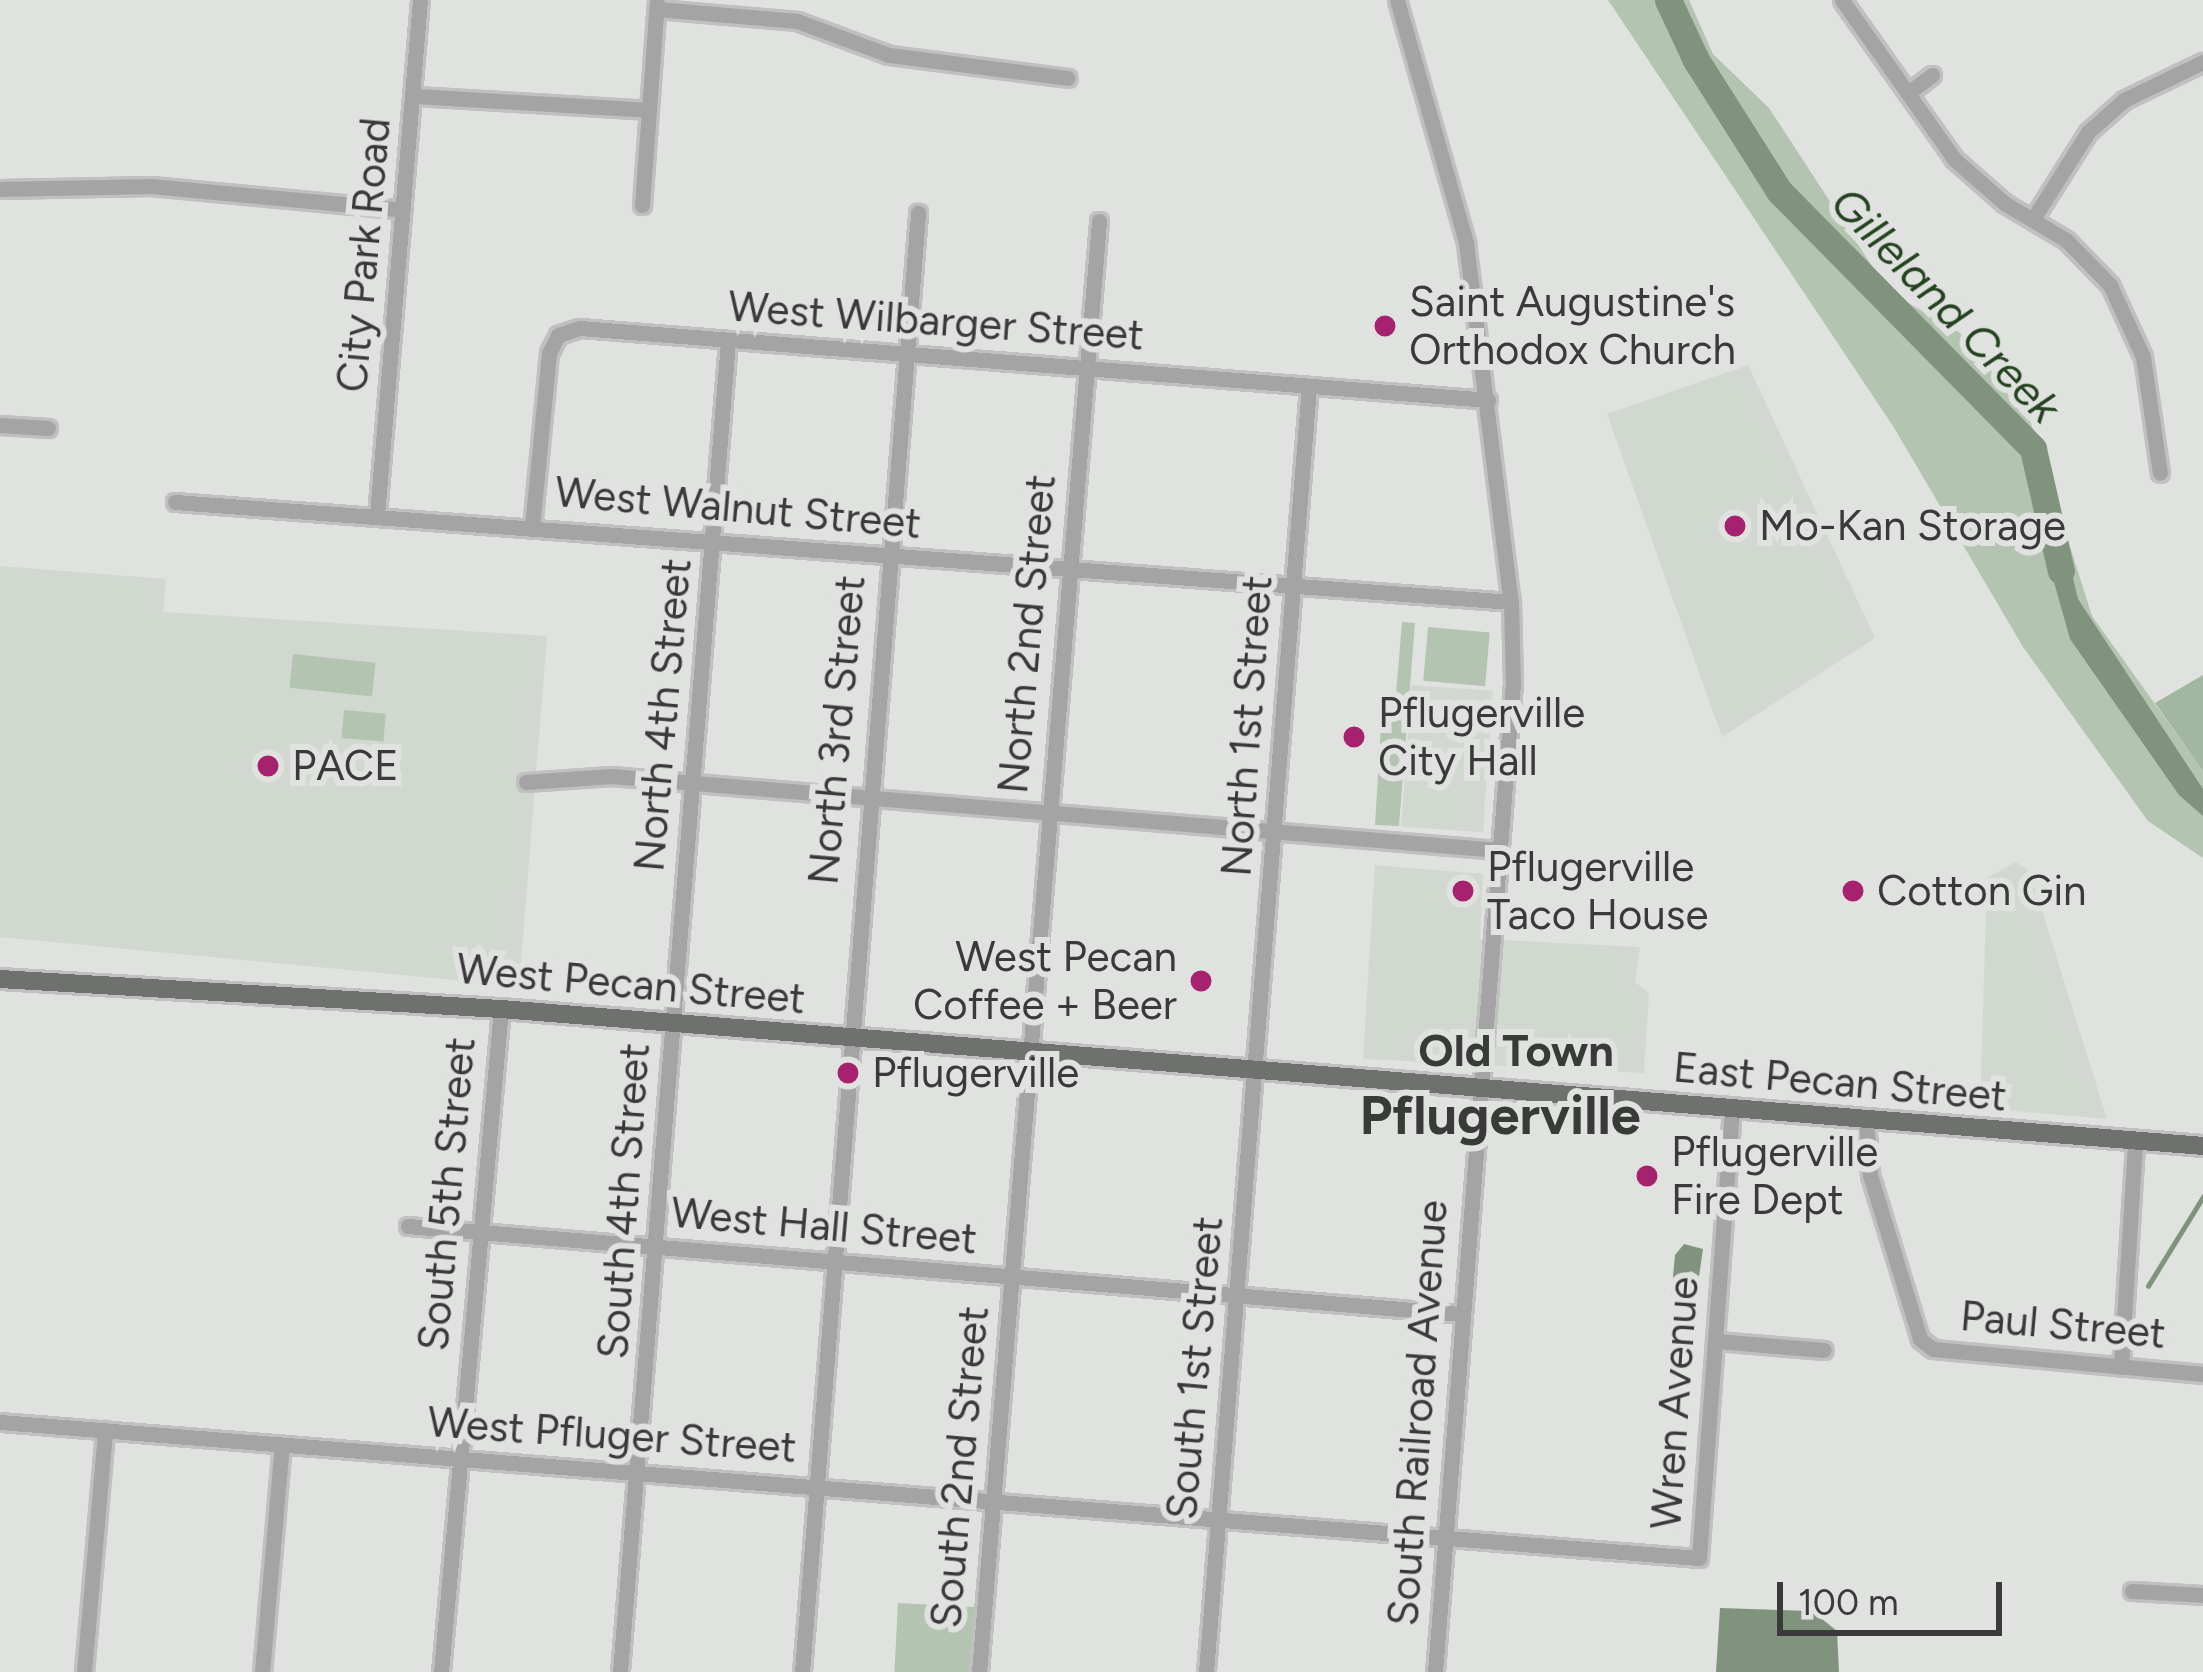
<!DOCTYPE html>
<style>
body{margin:0}
#map{position:relative;width:2203px;height:1672px;overflow:hidden;background:#e0e2e0;font-family:Figtree,sans-serif}
div>[style]{position:absolute}
.built>*{inset:0;background:#d1d8d0;transform-origin:0 0}
.green>*{inset:0;background:#b3c5b0;transform-origin:0 0}
.forest>*{inset:0;background:#a2b79f}
.water>*{inset:0;background:#80947d}
.stream>*{height:4.5px;margin:-2.25px;padding:0 2.25px;transform-origin:2.25px;border-radius:2.25px;background:#80947d}
.river>*{height:27px;margin:-13.5px;padding:0 13.5px;transform-origin:13.5px;border-radius:13.5px;background:#80947d}
.roads{filter:drop-shadow(3px 0 #bfc0bf) drop-shadow(-3px 0 #bfc0bf) drop-shadow(0 3px #bfc0bf) drop-shadow(0 -3px #bfc0bf)}
.minor>*{height:15px;margin:-7.5px;padding:0 7.5px;transform-origin:7.5px;border-radius:7.5px;background:#a3a4a3}
.major>*{height:18px;margin:-9px;padding:0 9px;transform-origin:9px;border-radius:9px;background:#6f716f}
.dots>*{width:33px;height:33px;translate:-50% -50%;box-sizing:border-box;border:6px solid #e0e2e0;border-radius:50%}
span{translate:-50% -50%;white-space:nowrap;text-align:center;line-height:1.15;-webkit-text-stroke:12px #e0e2e0;paint-order:stroke}
.street-label{font-size:42px;color:#393a39}
.poi-label{font-size:42px;color:#393a39}
.left{translate:0 -50%;text-align:left}
.right{translate:-100% -50%;text-align:right}
.water-label{font-size:45px;color:#24431f;font-style:italic}
.neighbourhood-label{font-size:45px;color:#393b39;font-weight:700}
.district-label{font-size:54px;color:#393b39;font-weight:700}
.scale{position:absolute;left:1777px;top:1582px;width:225px;height:54px;box-sizing:border-box;border:6px solid #393a39;border-top:0;padding-left:15px;font-size:36px;line-height:42px;white-space:nowrap;color:#393a39;-webkit-text-stroke:9px #e0e2e0;paint-order:stroke}
</style>
<div id="map">
<div class="built">
<i style="clip-path:polygon(1748px 365px,1875px 638px,1722px 737px,1607px 414px)"></i>
<i style="clip-path:polygon(0 566px,166px 579px,163px 612px,547px 636px,519px 986px,0 937px)"></i>
<i style="left:1411px;top:685px;width:82px;height:142px;rotate:4deg"></i>
<i style="clip-path:polygon(2016px 862px,2030px 872px,2107px 1119px,1980px 1108px,1987px 878px)"></i>
<i style="clip-path:polygon(1375px 865px,1483px 874px,1480px 939px,1640px 947px,1635px 982px,1649px 993px,1644px 1073px,1363px 1059px)"></i>
</div>
<div class="green">
<i style="clip-path:polygon(1608px 0,1689px 0,1713px 54px,1769px 108px,1889px 292px,1959px 332px,2029px 417px,2092px 616px,2203px 771px,2203px 858px,2148px 821px,2023px 647px,1893px 426px)"></i>
<i style="clip-path:polygon(1402px 622px,1415px 623px,1399px 826px,1375px 825px,1383px 694px,1396px 694px)"></i>
<i style="left:1428px;top:627px;width:62px;height:54px;rotate:5deg"></i>
<i style="left:293px;top:654px;width:83px;height:34px;rotate:6deg"></i>
<i style="left:344px;top:710px;width:42px;height:28px;rotate:5deg"></i>
<i style="left:898px;top:1603px;width:77px;height:69px;rotate:3deg"></i>
</div>
<div class="forest">
<i style="clip-path:polygon(2203px 675px,2203px 771px,2155px 703px)"></i>
</div>
<div class="water">
<i style="clip-path:polygon(2041px 536px,2064px 540px,2078px 599px,2203px 789px,2203px 816px,2179px 795px,2070px 639px)"></i>
<i style="clip-path:polygon(1684px 1244px,1703px 1249px,1687px 1359px,1673px 1357px,1667px 1340px,1675px 1255px)"></i>
<i style="clip-path:polygon(1720px 1608px,1812px 1611px,1837px 1631px,1839px 1672px,1716px 1672px)"></i>
</div>
<div class="stream">
<i style="left:2148px;top:1286px;width:105px;rotate:-58.3deg"></i>
</div>
<div class="river">
<i style="left:1668px;top:0;width:66px;rotate:65deg"></i>
<i style="left:1696px;top:60px;width:155px;rotate:57.6deg"></i>
<i style="left:1779px;top:191px;width:362px;rotate:45.4deg"></i>
<i style="left:2033px;top:449px;width:125px;rotate:77.1deg"></i>
</div>
<div class="roads">
<div class="minor">
<i style="left:1397px;top:0;width:253px;rotate:74.1deg"></i>
<i style="left:1466px;top:243px;width:362px;rotate:82.9deg"></i>
<i style="left:1511px;top:602px;width:81px;rotate:88.6deg"></i>
<i style="left:1513px;top:683px;width:992px;rotate:94.51deg"></i>
<i style="left:1842px;top:0;width:194px;rotate:54.8deg"></i>
<i style="left:1954px;top:159px;width:67px;rotate:41.3deg"></i>
<i style="left:2004px;top:203px;width:72px;rotate:30.8deg"></i>
<i style="left:2066px;top:240px;width:63px;rotate:45.6deg"></i>
<i style="left:2110px;top:285px;width:79px;rotate:65.4deg"></i>
<i style="left:2143px;top:357px;width:117px;rotate:81.7deg"></i>
<i style="left:657px;top:9px;width:141px;rotate:4.9deg"></i>
<i style="left:797px;top:21px;width:98px;rotate:20.3deg"></i>
<i style="left:889px;top:55px;width:180px;rotate:7.3deg"></i>
<i style="left:1908px;top:93px;width:30px;rotate:-37deg"></i>
<i style="left:415px;top:96px;width:233px;rotate:3.4deg"></i>
<i style="left:0;top:189px;width:151px;rotate:-1.1deg"></i>
<i style="left:151px;top:186px;width:253px;rotate:5.4deg"></i>
<i style="left:642px;top:205px;width:203px;rotate:-85.8deg"></i>
<i style="left:2033px;top:219px;width:103px;rotate:-57.7deg"></i>
<i style="left:2088px;top:132px;width:48px;rotate:-41.6deg"></i>
<i style="left:2124px;top:100px;width:88px;rotate:-25.7deg"></i>
<i style="left:0;top:425px;width:48px;rotate:3.6deg"></i>
<i style="left:175px;top:502px;width:1340px;rotate:4.28deg"></i>
<i style="left:377px;top:515px;width:517px;rotate:-85.23deg"></i>
<i style="left:532px;top:527px;width:175px;rotate:-84.4deg"></i>
<i style="left:549px;top:353px;width:20px;rotate:-63deg"></i>
<i style="left:558px;top:335px;width:23px;rotate:-18deg"></i>
<i style="left:580px;top:328px;width:911px;rotate:4.53deg"></i>
<i style="left:526px;top:782px;width:85px;rotate:-4deg"></i>
<i style="left:611px;top:776px;width:890px;rotate:4.77deg"></i>
<i style="left:1866px;top:1120px;width:55px;rotate:85.8deg"></i>
<i style="left:1870px;top:1175px;width:171px;rotate:73deg"></i>
<i style="left:1920px;top:1339px;width:16px;rotate:38deg"></i>
<i style="left:1933px;top:1349px;width:271px;rotate:5.3deg"></i>
<i style="left:408px;top:1226px;width:1057px;rotate:4.78deg"></i>
<i style="left:1717px;top:1341px;width:107px;rotate:4.8deg"></i>
<i style="left:2121px;top:1367px;width:225px;rotate:-86.4deg"></i>
<i style="left:0;top:1422px;width:1704px;rotate:4.58deg"></i>
<i style="left:1699px;top:1558px;width:450px;rotate:-85.8deg"></i>
<i style="left:2132px;top:1591px;width:71px;rotate:3.2deg"></i>
<i style="left:84px;top:1672px;width:243px;rotate:-85deg"></i>
<i style="left:262px;top:1672px;width:228px;rotate:-85deg"></i>
<i style="left:441px;top:1672px;width:666px;rotate:-84.83deg"></i>
<i style="left:620px;top:1672px;width:1335px;rotate:-85.36deg"></i>
<i style="left:802px;top:1672px;width:1464px;rotate:-85.45deg"></i>
<i style="left:979px;top:1672px;width:1456px;rotate:-85.27deg"></i>
<i style="left:1206px;top:1672px;width:1289px;rotate:-85.42deg"></i>
</div>
<div class="major">
<i style="left:0;top:979px;width:502px;rotate:3.43deg"></i>
<i style="left:501px;top:1009px;width:1708px;rotate:4.6deg"></i>
</div>
</div>
<div class="dots">
<i style="left:1385px;top:326px;background:#a6226e"></i>
<i style="left:1735px;top:526px;background:#a6226e"></i>
<i style="left:1354px;top:737px;background:#a6226e"></i>
<i style="left:268px;top:766px;background:#a6226e"></i>
<i style="left:1463px;top:891px;background:#a6226e"></i>
<i style="left:1853px;top:891px;background:#a6226e"></i>
<i style="left:1201px;top:981px;background:#a6226e"></i>
<i style="left:848px;top:1073px;background:#a6226e"></i>
<i style="left:1647px;top:1176px;background:#a6226e"></i>
</div>
<div class="street-label">
<span style="left:364px;top:255px;rotate:-85deg">City Park Road</span>
<span style="left:936px;top:321px;rotate:4deg">West Wilbarger Street</span>
<span style="left:738px;top:508px;rotate:5deg">West Walnut Street</span>
<span style="left:1027px;top:634px;rotate:-85deg">North 2nd Street</span>
<span style="left:663px;top:715px;rotate:-85deg">North 4th Street</span>
<span style="left:1247px;top:726px;rotate:-86deg">North 1st Street</span>
<span style="left:837px;top:730px;rotate:-85deg">North 3rd Street</span>
<span style="left:631px;top:984px;rotate:5deg">West Pecan Street</span>
<span style="left:1840px;top:1082px;rotate:5deg">East Pecan Street</span>
<span style="left:447px;top:1194px;rotate:-85deg">South 5th Street</span>
<span style="left:624px;top:1201px;rotate:-86deg">South 4th Street</span>
<span style="left:824px;top:1226px;rotate:5deg">West Hall Street</span>
<span style="left:2063px;top:1325px;rotate:5deg">Paul Street</span>
<span style="left:1195px;top:1368px;rotate:-85deg">South 1st Street</span>
<span style="left:1675px;top:1403px;rotate:-86deg">Wren Avenue</span>
<span style="left:1418px;top:1413px;rotate:-86deg">South Railroad Avenue</span>
<span style="left:612px;top:1435px;rotate:4deg">West Pfluger Street</span>
<span style="left:960px;top:1467px;rotate:-85deg">South 2nd Street</span>
</div>
<div class="poi-label">
<span class="left" style="left:1409px;top:326px">Saint Augustine's<br>Orthodox Church</span>
<span class="left" style="left:1759px;top:526px">Mo-Kan Storage</span>
<span class="left" style="left:1378px;top:737px">Pflugerville<br>City Hall</span>
<span class="left" style="left:292px;top:766px">PACE</span>
<span class="left" style="left:1487px;top:891px">Pflugerville<br>Taco House</span>
<span class="left" style="left:1877px;top:891px">Cotton Gin</span>
<span class="right" style="left:1177px;top:981px">West Pecan<br>Coffee + Beer</span>
<span class="left" style="left:872px;top:1073px">Pflugerville</span>
<span class="left" style="left:1671px;top:1176px">Pflugerville<br>Fire Dept</span>
</div>
<div class="water-label">
<span style="left:1946px;top:305px;rotate:46deg">Gilleland Creek</span>
</div>
<div class="neighbourhood-label">
<span style="left:1516px;top:1051px">Old Town</span>
</div>
<div class="district-label">
<span style="left:1500px;top:1116px">Pflugerville</span>
</div>
<div class="scale">100 m</div>
</div>
